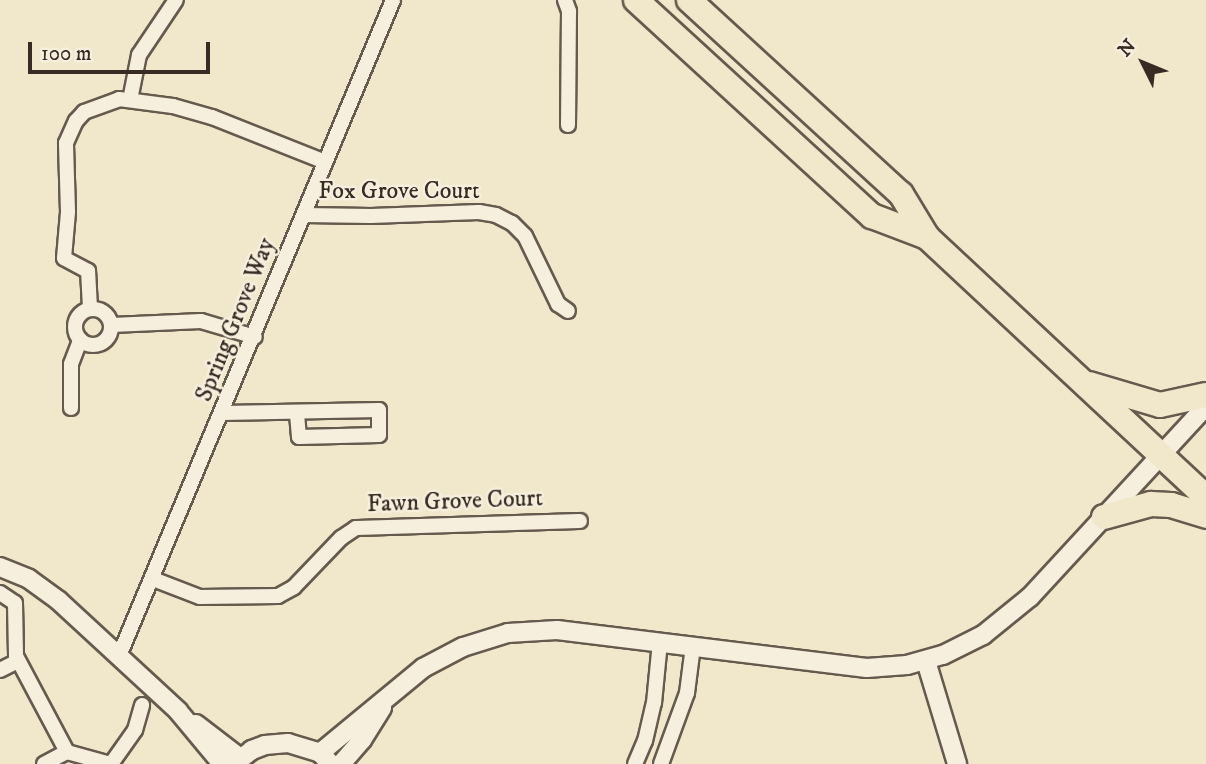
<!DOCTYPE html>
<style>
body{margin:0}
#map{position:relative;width:1206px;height:764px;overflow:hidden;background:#f1e7ca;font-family:"IM FELL DW Pica",serif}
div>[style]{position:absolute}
.roads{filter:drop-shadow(2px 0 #665a4e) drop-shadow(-2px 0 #665a4e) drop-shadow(0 2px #665a4e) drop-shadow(0 -2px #665a4e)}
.minor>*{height:14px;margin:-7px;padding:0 7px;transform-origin:7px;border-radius:7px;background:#f6efdd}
.minor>.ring{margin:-7px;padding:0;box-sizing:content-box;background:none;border:14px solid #f6efdd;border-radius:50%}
.tertiary>*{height:18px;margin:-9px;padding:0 9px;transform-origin:9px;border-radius:9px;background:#f6efdd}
.trunk>*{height:24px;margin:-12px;padding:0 12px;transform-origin:12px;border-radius:12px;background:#f1e7ca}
span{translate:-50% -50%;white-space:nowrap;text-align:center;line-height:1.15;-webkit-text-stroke:5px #f6efdd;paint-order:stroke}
.street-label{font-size:24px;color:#382b24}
.north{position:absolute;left:1108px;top:28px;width:70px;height:70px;-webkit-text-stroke:5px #f6efdd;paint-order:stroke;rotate:313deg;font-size:19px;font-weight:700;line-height:28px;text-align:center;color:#382b24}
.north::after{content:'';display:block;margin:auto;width:24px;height:32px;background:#382b24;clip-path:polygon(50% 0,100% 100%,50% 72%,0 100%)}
.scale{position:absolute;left:28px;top:42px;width:182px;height:32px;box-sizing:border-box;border:4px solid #382b24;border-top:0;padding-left:9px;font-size:21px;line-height:24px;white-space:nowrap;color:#382b24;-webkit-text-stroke:5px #f6efdd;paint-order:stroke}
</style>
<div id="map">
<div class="roads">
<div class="minor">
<i style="left:565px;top:0;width:12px;rotate:70deg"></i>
<i style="left:569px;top:11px;width:114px;rotate:90.5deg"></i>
<i style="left:130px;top:100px;width:46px;rotate:-78.7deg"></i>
<i style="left:139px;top:55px;width:66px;rotate:-56.1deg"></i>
<i style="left:304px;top:215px;width:67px;rotate:0.9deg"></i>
<i style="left:371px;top:216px;width:108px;rotate:-2.1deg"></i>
<i style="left:479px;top:212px;width:17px;rotate:10deg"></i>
<i style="left:496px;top:215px;width:18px;rotate:27deg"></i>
<i style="left:512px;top:223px;width:18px;rotate:45deg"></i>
<i style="left:525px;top:236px;width:76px;rotate:64.1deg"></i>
<i style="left:558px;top:304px;width:12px;rotate:35deg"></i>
<i style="left:90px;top:308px;width:37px;rotate:-93deg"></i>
<i style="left:88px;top:271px;width:27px;rotate:-152deg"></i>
<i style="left:64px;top:258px;width:46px;rotate:-85deg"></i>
<i style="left:68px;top:212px;width:69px;rotate:-91.7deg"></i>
<i style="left:66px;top:143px;width:24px;rotate:-66deg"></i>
<i style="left:76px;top:121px;width:12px;rotate:-48deg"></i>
<i style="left:84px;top:112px;width:37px;rotate:-20deg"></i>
<i style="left:119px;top:99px;width:54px;rotate:7.4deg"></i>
<i style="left:173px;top:106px;width:41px;rotate:15.8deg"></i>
<i style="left:212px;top:117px;width:122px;rotate:21.7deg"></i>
<i class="ring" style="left:75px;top:309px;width:22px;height:22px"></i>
<i style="left:112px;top:325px;width:89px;rotate:-2.6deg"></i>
<i style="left:201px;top:321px;width:56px;rotate:16.5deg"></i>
<i style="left:71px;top:408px;width:44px;rotate:-90deg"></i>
<i style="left:71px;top:364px;width:26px;rotate:-69deg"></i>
<i style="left:223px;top:413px;width:156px;rotate:-1.1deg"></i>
<i style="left:379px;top:410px;width:25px;rotate:90deg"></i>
<i style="left:379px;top:435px;width:80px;rotate:178.6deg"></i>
<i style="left:299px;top:437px;width:25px;rotate:-95deg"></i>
<i style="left:153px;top:579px;width:50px;rotate:21deg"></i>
<i style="left:200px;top:597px;width:78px;rotate:-0.7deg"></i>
<i style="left:278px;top:596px;width:18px;rotate:-29deg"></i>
<i style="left:294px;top:587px;width:68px;rotate:-46.2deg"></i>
<i style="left:341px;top:538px;width:18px;rotate:-34deg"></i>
<i style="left:356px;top:528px;width:224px;rotate:-1.8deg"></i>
<i style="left:0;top:593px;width:18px;rotate:34deg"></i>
<i style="left:15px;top:603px;width:53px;rotate:88.9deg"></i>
<i style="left:16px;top:656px;width:109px;rotate:62deg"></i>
<i style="left:67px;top:752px;width:46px;rotate:15.3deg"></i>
<i style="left:119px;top:656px;width:711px;rotate:-67.33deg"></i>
<i style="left:0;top:670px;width:20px;rotate:-27deg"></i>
<i style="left:44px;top:764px;width:26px;rotate:-28deg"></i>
<i style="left:111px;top:764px;width:42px;rotate:-54.8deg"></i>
<i style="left:135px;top:730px;width:26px;rotate:-74deg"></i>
<i style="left:635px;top:764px;width:25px;rotate:-67deg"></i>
<i style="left:645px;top:741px;width:39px;rotate:-77deg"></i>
<i style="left:654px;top:703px;width:61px;rotate:-84.4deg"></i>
<i style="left:661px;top:764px;width:76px;rotate:-69.9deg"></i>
<i style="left:687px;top:693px;width:47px;rotate:-82.7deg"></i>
</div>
<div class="tertiary">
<i style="left:0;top:567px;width:31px;rotate:22deg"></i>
<i style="left:29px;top:579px;width:37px;rotate:36deg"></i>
<i style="left:59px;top:601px;width:162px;rotate:42.7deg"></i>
<i style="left:178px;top:711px;width:69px;rotate:50.3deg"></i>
<i style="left:926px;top:661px;width:108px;rotate:73.2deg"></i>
<i style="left:196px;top:724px;width:56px;rotate:37.7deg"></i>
<i style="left:320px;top:753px;width:134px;rotate:-39.5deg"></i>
<i style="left:423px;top:668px;width:45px;rotate:-27.7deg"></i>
<i style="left:463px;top:647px;width:47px;rotate:-17.3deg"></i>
<i style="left:508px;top:633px;width:49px;rotate:-3.5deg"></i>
<i style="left:557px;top:630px;width:312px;rotate:7deg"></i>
<i style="left:867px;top:668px;width:40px;rotate:-4.3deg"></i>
<i style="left:907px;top:665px;width:37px;rotate:-16deg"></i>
<i style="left:943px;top:655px;width:45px;rotate:-26.6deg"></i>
<i style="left:983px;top:635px;width:60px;rotate:-39deg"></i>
<i style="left:1030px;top:597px;width:260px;rotate:-47.3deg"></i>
<i style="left:234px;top:764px;width:23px;rotate:-38deg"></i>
<i style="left:252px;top:750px;width:14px;rotate:-21deg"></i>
<i style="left:265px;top:745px;width:23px;rotate:-5deg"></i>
<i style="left:288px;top:743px;width:34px;rotate:17deg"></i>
<i style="left:320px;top:753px;width:16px;rotate:45deg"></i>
<i style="left:341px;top:764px;width:32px;rotate:-49deg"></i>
<i style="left:362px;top:740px;width:38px;rotate:-58deg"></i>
</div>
<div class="trunk">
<i style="left:636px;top:0;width:320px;rotate:42.5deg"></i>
<i style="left:872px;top:216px;width:59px;rotate:20.9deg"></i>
<i style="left:689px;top:0;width:287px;rotate:42.5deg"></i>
<i style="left:901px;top:194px;width:50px;rotate:58.8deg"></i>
<i style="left:927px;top:237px;width:381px;rotate:43deg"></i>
<i style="left:1089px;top:384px;width:74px;rotate:16.5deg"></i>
<i style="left:1160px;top:405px;width:47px;rotate:-12.3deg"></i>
<i style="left:1104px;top:517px;width:49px;rotate:-15.5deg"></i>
<i style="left:1151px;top:504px;width:20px;rotate:3deg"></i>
<i style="left:1171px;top:505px;width:37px;rotate:17deg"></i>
</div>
</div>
<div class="street-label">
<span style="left:399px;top:192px">Fox Grove Court</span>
<span style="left:236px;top:320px;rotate:-68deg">Spring Grove Way</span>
<span style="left:455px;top:502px;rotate:-2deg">Fawn Grove Court</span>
</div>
<div class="north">N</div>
<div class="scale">100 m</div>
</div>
